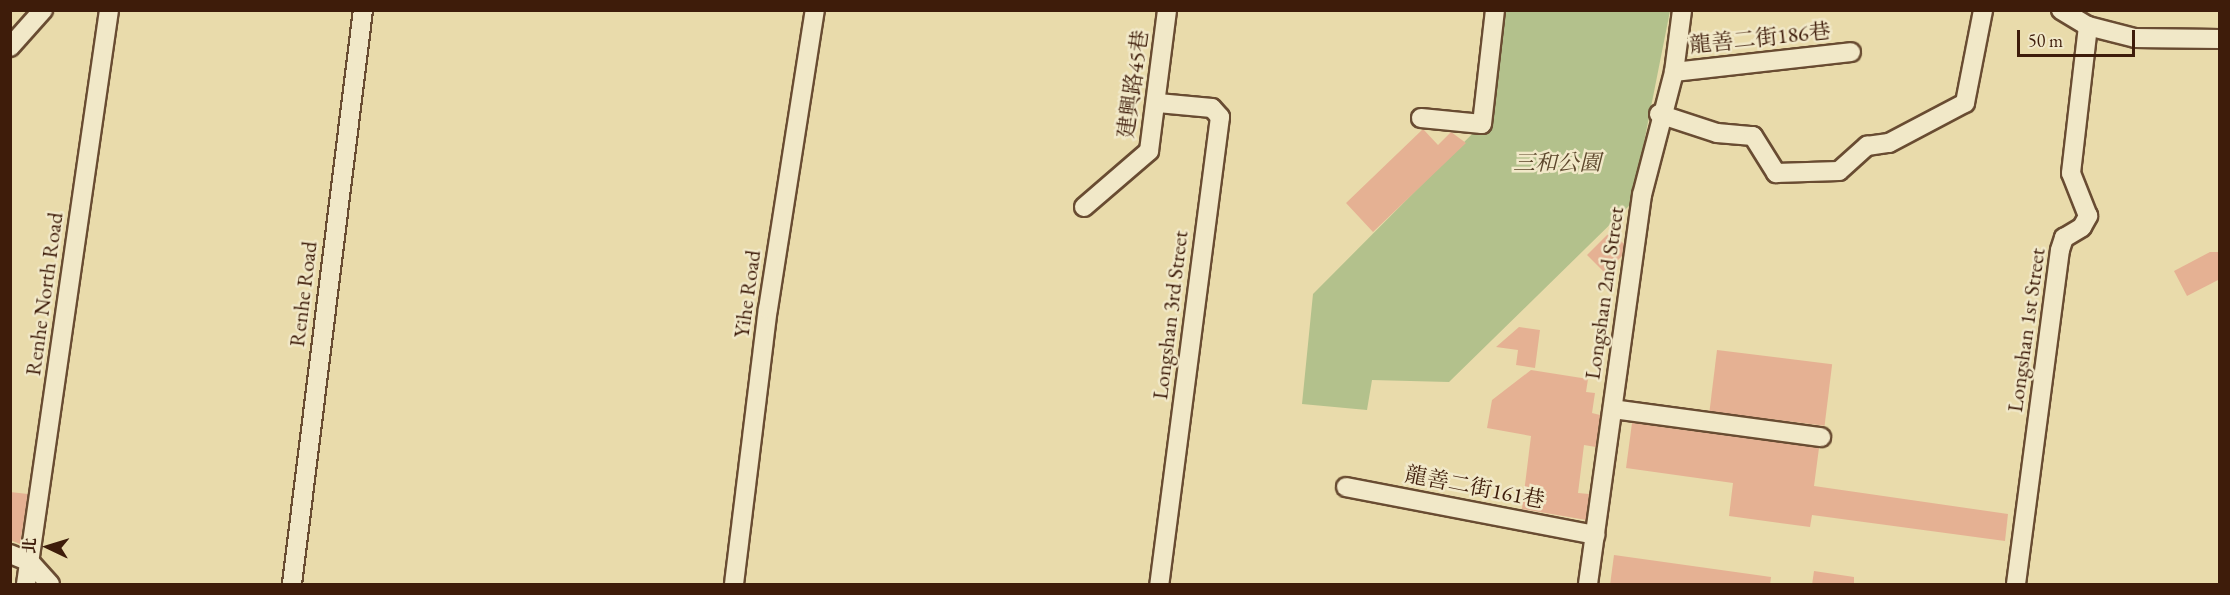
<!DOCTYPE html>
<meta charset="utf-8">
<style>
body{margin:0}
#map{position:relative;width:2230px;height:595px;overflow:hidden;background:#e9dbab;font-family:"EB Garamond","Noto Serif TC",serif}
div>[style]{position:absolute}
.green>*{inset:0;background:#b3c18c}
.building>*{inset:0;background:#e5b193;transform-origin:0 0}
.roads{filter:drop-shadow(2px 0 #694c32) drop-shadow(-2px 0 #694c32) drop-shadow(0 2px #694c32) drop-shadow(0 -2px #694c32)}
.minor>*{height:18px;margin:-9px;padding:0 9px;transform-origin:9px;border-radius:9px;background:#f1e8c8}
span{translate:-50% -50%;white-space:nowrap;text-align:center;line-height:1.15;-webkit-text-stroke:5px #f1e8c8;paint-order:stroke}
.street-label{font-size:22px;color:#3e1c0a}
.park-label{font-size:22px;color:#5b452a;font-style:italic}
.frame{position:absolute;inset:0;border:12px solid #3e1c0a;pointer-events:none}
.north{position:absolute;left:18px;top:517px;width:60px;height:60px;-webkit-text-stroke:4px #f1e8c8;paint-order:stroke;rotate:274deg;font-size:16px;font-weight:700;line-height:24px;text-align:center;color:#3e1c0a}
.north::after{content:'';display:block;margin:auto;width:21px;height:27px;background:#3e1c0a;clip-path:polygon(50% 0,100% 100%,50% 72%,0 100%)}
.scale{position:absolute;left:2017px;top:30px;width:118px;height:27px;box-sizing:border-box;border:3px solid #3e1c0a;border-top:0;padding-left:8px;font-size:18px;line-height:21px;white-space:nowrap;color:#3e1c0a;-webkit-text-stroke:4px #f1e8c8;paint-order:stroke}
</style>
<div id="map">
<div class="green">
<i style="clip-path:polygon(1503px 11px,1670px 11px,1632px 203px,1449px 382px,1372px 380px,1367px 410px,1302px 404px,1313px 294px,1493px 113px)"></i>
</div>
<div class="building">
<i style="clip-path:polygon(1423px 129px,1438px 145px,1451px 132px,1466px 143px,1373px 232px,1346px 203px)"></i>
<i style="clip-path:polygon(1611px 231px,1624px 244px,1622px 256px,1605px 273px,1587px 255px)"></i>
<i style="clip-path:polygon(2210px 252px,2220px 252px,2220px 279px,2187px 296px,2174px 271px)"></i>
<i style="clip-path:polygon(1519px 327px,1540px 330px,1535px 368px,1516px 365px,1518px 350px,1496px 347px)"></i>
<i style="left:1717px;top:350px;width:116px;height:62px;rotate:7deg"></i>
<i style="clip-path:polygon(1531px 370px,1588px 379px,1586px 392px,1595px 393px,1592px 413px,1600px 415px,1596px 447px,1584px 445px,1578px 493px,1589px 494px,1586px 520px,1522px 509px,1531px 436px,1487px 428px,1492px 400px)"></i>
<i style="clip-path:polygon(1632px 423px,1819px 448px,1814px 486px,2008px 514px,2005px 541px,1812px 515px,1810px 527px,1729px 516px,1733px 483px,1626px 468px)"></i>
<i style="clip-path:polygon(10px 492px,28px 494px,20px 544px,10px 540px)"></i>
<i style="clip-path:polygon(1614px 555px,1771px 577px,1770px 585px,1610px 585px)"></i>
<i style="clip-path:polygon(1814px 571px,1854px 577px,1854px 585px,1812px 585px)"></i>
</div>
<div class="roads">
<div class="minor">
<i style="left:2061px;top:10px;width:31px;rotate:31deg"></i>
<i style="left:2088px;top:26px;width:49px;rotate:14.3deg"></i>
<i style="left:2135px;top:38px;width:85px;rotate:0.7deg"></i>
<i style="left:10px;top:47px;width:50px;rotate:-48.3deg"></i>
<i style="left:1674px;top:72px;width:178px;rotate:-6.4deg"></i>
<i style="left:1158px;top:103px;width:54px;rotate:5.3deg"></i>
<i style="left:1212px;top:108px;width:12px;rotate:48deg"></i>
<i style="left:1220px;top:117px;width:471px;rotate:97.4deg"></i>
<i style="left:1659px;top:114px;width:61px;rotate:18.1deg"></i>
<i style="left:1717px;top:133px;width:36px;rotate:5deg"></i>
<i style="left:1753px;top:136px;width:44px;rotate:58.1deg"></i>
<i style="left:1776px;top:173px;width:63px;rotate:-1.8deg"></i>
<i style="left:1839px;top:171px;width:38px;rotate:-42deg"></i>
<i style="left:1867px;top:146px;width:22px;rotate:-8deg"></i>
<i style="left:1889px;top:143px;width:86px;rotate:-27.8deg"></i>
<i style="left:1965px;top:103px;width:95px;rotate:-79deg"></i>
<i style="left:1421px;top:118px;width:61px;rotate:5.6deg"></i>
<i style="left:1482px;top:124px;width:115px;rotate:-83.5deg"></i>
<i style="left:1084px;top:207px;width:86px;rotate:-40.7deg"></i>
<i style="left:1149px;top:151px;width:142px;rotate:-82.7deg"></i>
<i style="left:1613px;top:409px;width:210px;rotate:7.7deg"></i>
<i style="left:1346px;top:487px;width:254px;rotate:10.9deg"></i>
<i style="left:10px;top:554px;width:22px;rotate:22deg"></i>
<i style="left:30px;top:562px;width:30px;rotate:48deg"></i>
<i style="left:26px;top:584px;width:580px;rotate:-81.77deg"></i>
<i style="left:292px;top:584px;width:578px;rotate:-82.95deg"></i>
<i style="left:734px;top:584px;width:277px;rotate:-83deg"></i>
<i style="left:768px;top:309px;width:303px;rotate:-81.1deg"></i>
<i style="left:1588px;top:584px;width:393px;rotate:-82.1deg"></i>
<i style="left:1642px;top:195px;width:127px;rotate:-75.4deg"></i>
<i style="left:1674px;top:72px;width:63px;rotate:-82.6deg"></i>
<i style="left:2016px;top:584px;width:337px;rotate:-82.5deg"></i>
<i style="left:2060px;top:250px;width:13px;rotate:-72deg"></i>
<i style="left:2064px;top:238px;width:21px;rotate:-31deg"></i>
<i style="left:2082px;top:227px;width:13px;rotate:-61deg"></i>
<i style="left:2088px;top:216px;width:46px;rotate:-111.6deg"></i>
<i style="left:2071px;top:173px;width:148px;rotate:-83.4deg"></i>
</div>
</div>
<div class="street-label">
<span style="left:1760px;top:38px;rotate:-6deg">龍善二街186巷</span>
<span style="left:1133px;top:84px;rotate:-82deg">建興路45巷</span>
<span style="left:1604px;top:293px;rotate:-82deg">Longshan 2nd Street</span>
<span style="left:44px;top:294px;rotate:-82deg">Renhe North Road</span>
<span style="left:303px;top:294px;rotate:-83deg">Renhe Road</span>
<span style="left:747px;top:294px;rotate:-82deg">Yihe Road</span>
<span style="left:1170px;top:315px;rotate:-83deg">Longshan 3rd Street</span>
<span style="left:2026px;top:330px;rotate:-82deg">Longshan 1st Street</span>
<span style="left:1475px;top:487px;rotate:11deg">龍善二街161巷</span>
</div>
<div class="park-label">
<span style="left:1557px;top:163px">三和公園</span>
</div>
<div class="frame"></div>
<div class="north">北</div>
<div class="scale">50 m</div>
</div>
